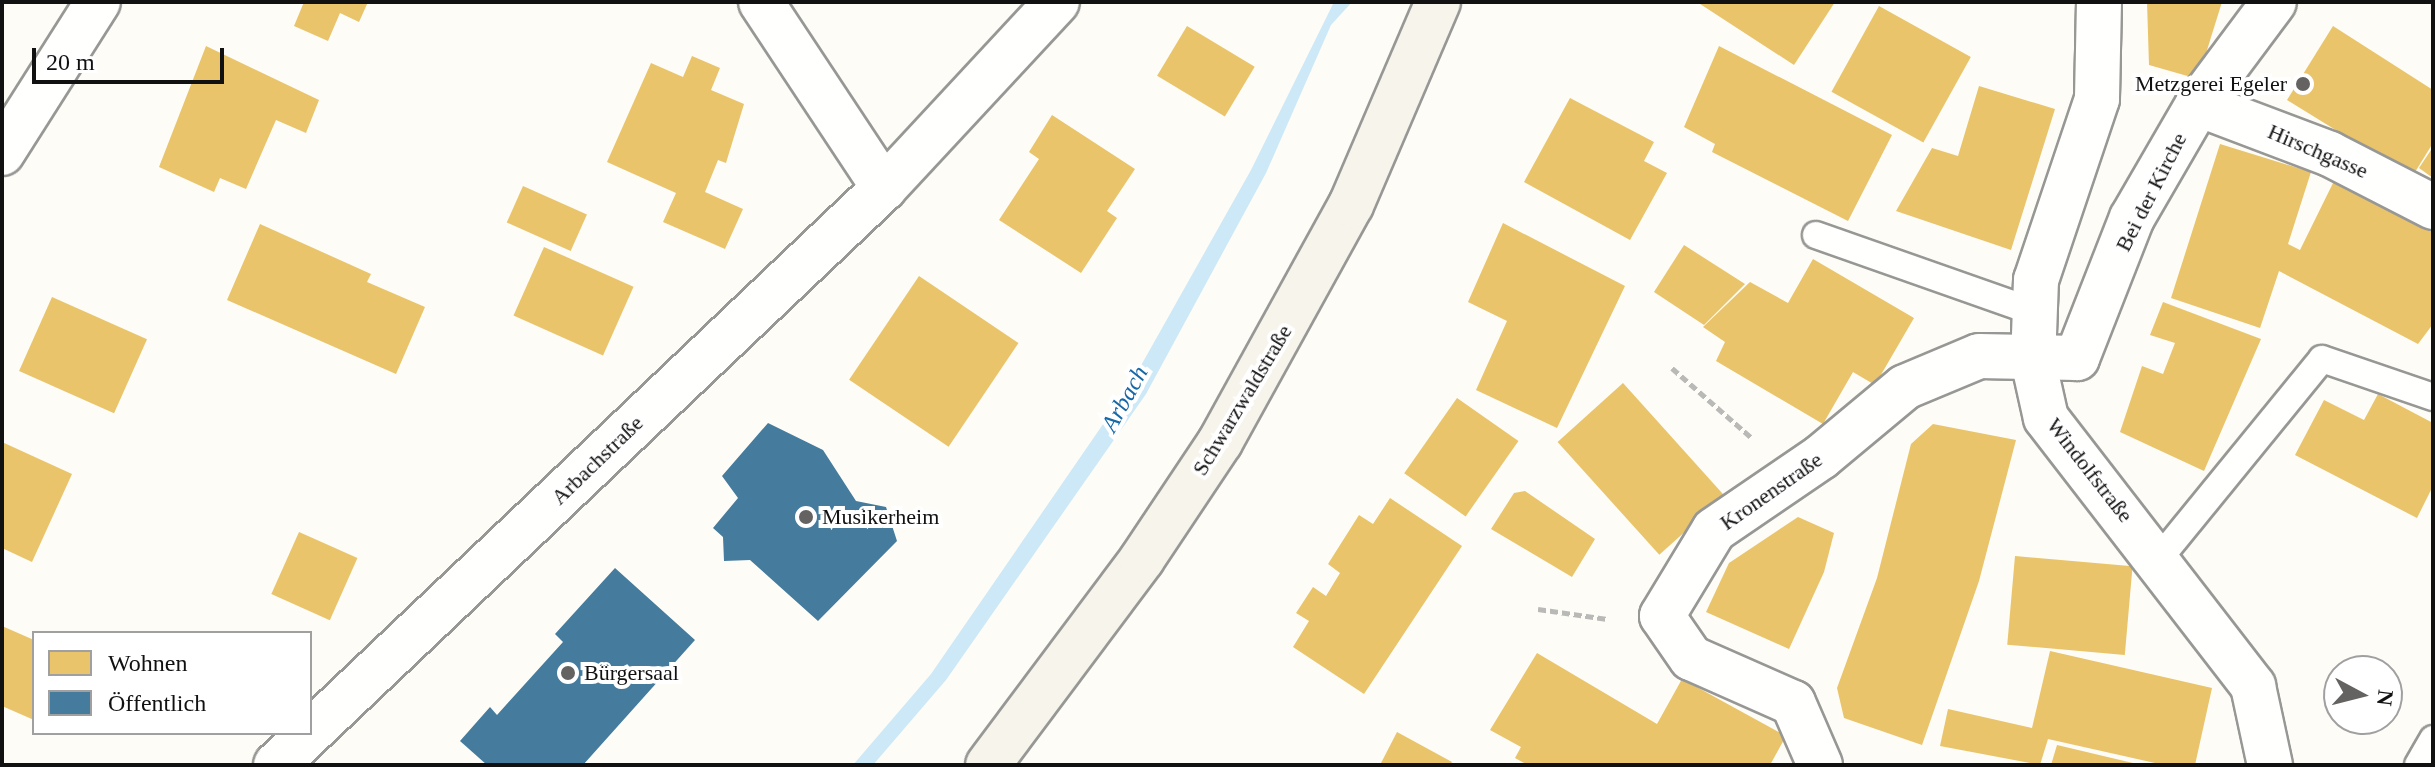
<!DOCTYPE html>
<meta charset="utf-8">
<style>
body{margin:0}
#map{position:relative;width:2435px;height:767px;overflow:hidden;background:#fdfcf7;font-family:"Times New Roman",serif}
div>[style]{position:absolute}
.water>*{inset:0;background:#cde8f7}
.homes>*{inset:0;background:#e9c46a;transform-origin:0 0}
.public>*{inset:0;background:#457b9d}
.path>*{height:5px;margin-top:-2.5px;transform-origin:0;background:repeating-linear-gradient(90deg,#b9b9b8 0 8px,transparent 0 12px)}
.roads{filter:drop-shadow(2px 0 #979795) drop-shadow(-2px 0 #979795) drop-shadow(0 2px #979795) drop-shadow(0 -2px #979795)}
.lane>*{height:26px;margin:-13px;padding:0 13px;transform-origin:13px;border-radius:13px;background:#fffffe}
.street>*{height:44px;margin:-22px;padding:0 22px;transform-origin:22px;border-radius:22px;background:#fffffe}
.secondary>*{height:44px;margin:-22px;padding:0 22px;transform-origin:22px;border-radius:22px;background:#f6f4eb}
.dots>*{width:22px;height:22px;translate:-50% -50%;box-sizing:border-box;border:4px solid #fff;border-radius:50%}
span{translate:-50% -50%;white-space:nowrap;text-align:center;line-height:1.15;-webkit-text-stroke:8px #fff;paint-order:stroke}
.poi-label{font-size:22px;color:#111}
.right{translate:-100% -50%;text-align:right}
.left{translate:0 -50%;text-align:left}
.street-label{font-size:22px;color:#111}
.water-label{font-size:24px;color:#1768a6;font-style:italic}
.frame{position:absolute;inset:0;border:4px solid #111;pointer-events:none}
.legend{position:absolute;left:32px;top:631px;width:280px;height:104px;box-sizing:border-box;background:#fff;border:2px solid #a0a0a0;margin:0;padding:10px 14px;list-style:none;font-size:24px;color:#111}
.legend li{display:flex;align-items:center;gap:16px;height:40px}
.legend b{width:40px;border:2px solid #a0a0a0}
.north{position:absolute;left:2323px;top:655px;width:80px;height:80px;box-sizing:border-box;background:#fff;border:2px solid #a0a0a0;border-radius:50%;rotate:97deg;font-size:22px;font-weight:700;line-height:32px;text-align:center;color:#111}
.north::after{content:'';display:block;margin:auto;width:28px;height:36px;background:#646362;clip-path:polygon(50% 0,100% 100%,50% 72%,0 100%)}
.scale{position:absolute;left:32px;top:48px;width:192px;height:36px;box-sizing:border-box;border:4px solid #111;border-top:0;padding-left:10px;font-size:24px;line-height:28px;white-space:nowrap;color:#111;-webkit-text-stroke:6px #fff;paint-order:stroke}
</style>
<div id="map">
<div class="water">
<i style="clip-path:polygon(1334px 2px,1352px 2px,1331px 25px,1266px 173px,1146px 394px,946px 680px,873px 765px,853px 765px,931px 674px,1130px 385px,1251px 170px)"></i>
</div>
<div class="homes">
<i style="clip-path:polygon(304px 2px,368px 2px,359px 22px,340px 13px,328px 41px,294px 26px)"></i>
<i style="clip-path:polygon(1697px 2px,1835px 2px,1794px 65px)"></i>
<i style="clip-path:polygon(2147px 2px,2222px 2px,2198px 79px,2149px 65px)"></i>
<i style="left:1879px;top:6px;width:105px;height:98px;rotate:29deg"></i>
<i style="left:1187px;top:26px;width:79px;height:58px;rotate:31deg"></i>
<i style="clip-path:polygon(2333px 26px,2433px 90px,2433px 143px,2412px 177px,2287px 100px)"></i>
<i style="clip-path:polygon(206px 46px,319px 100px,306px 133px,276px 120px,246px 189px,220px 178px,214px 192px,159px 167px)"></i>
<i style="clip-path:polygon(1719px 46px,1892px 135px,1848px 221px,1712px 152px,1715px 144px,1684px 127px)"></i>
<i style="clip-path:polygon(692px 56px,720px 68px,711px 90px,744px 104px,726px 163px,718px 160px,705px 192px,743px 209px,725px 249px,663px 222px,676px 193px,607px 162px,651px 63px,683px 77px)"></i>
<i style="clip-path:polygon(1979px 86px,2055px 109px,2011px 250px,1896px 211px,1932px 148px,1958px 156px)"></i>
<i style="clip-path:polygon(1570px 98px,1654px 142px,1644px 161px,1667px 173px,1630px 240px,1524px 182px)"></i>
<i style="clip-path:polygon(1052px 115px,1135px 169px,1107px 211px,1117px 218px,1081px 273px,999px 220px,1039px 159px,1029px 152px)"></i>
<i style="clip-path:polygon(2220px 144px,2311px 172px,2288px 244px,2300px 250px,2335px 179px,2433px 231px,2433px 324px,2418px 344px,2279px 271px,2260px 328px,2171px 298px)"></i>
<i style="clip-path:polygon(2433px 147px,2433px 178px,2419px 168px)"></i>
<i style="left:523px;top:186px;width:70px;height:40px;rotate:24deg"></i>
<i style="clip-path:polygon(1503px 223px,1625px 286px,1557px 428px,1476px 390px,1507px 321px,1468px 302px)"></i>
<i style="clip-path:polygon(260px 224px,371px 274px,367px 282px,425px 307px,396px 374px,227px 300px)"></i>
<i style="clip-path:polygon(1684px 245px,1745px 284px,1704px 325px,1654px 292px)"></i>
<i style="left:544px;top:247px;width:98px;height:75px;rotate:24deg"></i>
<i style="clip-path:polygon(1813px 259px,1914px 318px,1875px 385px,1853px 372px,1823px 424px,1716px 361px,1725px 342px,1703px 327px,1750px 282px,1788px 303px)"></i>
<i style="left:919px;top:276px;width:120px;height:125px;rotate:34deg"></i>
<i style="left:52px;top:297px;width:104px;height:81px;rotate:24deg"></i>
<i style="clip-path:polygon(2163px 302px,2261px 339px,2204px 471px,2120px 432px,2142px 366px,2163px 374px,2175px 343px,2150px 335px)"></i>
<i style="left:1623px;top:383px;width:152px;height:88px;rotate:48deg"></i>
<i style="clip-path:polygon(2378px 394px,2433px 423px,2433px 486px,2417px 518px,2295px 455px,2324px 400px,2364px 420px)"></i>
<i style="left:1457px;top:398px;width:75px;height:92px;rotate:35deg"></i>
<i style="clip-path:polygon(1933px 424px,2016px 440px,1979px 581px,1922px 745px,1844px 718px,1837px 688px,1877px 578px,1911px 444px)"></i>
<i style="clip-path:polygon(2px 442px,72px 474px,32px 562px,2px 548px)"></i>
<i style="clip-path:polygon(1525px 491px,1595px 539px,1572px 577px,1491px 529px,1514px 493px)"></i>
<i style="clip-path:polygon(1390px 498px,1462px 546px,1364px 694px,1293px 647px,1309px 621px,1296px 613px,1313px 587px,1326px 596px,1340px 573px,1328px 564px,1359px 515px,1373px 524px)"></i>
<i style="clip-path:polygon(1798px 517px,1834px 533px,1824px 572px,1789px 649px,1706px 612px,1729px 563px)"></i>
<i style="left:299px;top:532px;width:64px;height:68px;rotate:24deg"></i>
<i style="left:2015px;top:556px;width:118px;height:89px;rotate:5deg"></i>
<i style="clip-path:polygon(2px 626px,34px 640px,34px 720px,2px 706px)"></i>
<i style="clip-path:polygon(2050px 651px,2212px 688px,2195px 765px,2164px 765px,2048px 739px,2040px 765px,1940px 746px,1948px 709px,2032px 728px)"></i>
<i style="clip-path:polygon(1537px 653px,1657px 724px,1682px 679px,1786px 736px,1770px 765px,1528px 765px,1515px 758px,1521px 747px,1490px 730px)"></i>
<i style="clip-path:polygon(1397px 732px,1452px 762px,1450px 765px,1380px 765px)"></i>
<i style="clip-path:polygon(2057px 745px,2137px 764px,2137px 765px,2051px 765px)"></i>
</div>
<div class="public">
<i style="clip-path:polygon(768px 423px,823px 450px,856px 501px,886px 507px,897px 541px,818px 621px,750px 560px,724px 561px,723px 537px,713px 528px,738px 498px,722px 476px)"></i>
<i style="clip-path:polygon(615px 568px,695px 640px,583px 765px,487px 765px,460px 741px,490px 707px,497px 715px,563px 642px,555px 634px)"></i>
</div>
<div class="path">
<i style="left:1672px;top:368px;width:106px;rotate:41.2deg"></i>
<i style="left:1538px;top:609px;width:70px;rotate:8.2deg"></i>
</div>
<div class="roads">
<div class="lane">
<i style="left:1816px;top:235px;width:232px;rotate:19.4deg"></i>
<i style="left:2158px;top:560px;width:259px;rotate:-50.8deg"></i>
<i style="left:2322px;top:359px;width:117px;rotate:18.9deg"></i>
<i style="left:2418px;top:765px;width:30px;rotate:-60deg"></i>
</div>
<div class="street">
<i style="left:761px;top:2px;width:223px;rotate:56.5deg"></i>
<i style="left:2099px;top:2px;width:97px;rotate:91.2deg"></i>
<i style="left:2097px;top:99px;width:191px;rotate:108.6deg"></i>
<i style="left:2036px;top:280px;width:80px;rotate:92.1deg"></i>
<i style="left:2033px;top:360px;width:59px;rotate:77.4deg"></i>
<i style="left:2046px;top:418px;width:339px;rotate:52.3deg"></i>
<i style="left:2253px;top:686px;width:81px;rotate:77.9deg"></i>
<i style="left:2198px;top:104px;width:141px;rotate:20.7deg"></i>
<i style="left:2330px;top:154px;width:116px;rotate:27.2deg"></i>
<i style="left:2px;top:153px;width:179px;rotate:-57.6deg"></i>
<i style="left:276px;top:765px;width:838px;rotate:-43.5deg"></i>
<i style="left:884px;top:188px;width:254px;rotate:-47.1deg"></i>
<i style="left:1820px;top:765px;width:68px;rotate:-113.5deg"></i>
<i style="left:1793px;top:703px;width:111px;rotate:-156.2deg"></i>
<i style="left:1691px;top:658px;width:51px;rotate:-124.6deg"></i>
<i style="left:1662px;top:616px;width:100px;rotate:-58.8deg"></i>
<i style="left:1714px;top:530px;width:130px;rotate:-34.3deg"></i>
<i style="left:1821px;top:457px;width:109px;rotate:-39.8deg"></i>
<i style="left:1905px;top:387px;width:80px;rotate:-22.7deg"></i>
<i style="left:1979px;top:356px;width:98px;rotate:1.2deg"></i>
<i style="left:2077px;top:358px;width:150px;rotate:-68.6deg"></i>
<i style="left:2132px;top:218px;width:132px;rotate:-59.9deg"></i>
<i style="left:2198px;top:104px;width:127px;rotate:-53.3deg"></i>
</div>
<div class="secondary">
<i style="left:988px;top:765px;width:257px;rotate:-53.2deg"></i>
<i style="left:1142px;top:559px;width:141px;rotate:-56.3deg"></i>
<i style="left:1220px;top:442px;width:271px;rotate:-61.1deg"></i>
<i style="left:1351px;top:205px;width:221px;rotate:-66.8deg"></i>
</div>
</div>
<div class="dots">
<i style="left:2303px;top:84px;background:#646362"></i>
<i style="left:806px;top:517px;background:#646362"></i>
<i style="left:568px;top:673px;background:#646362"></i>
</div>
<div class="poi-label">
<span class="right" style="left:2287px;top:84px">Metzgerei Egeler</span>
<span class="left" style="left:822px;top:517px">Musikerheim</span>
<span class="left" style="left:584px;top:673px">Bürgersaal</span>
</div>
<div class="street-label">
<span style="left:2318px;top:151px;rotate:23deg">Hirschgasse</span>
<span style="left:2151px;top:192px;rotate:-63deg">Bei der Kirche</span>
<span style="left:1242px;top:400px;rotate:-59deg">Schwarzwaldstraße</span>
<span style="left:597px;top:460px;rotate:-44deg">Arbachstraße</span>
<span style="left:2090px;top:470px;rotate:52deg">Windolfstraße</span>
<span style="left:1771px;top:491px;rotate:-35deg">Kronenstraße</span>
</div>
<div class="water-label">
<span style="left:1125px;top:399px;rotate:-61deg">Arbach</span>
</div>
<div class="frame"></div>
<ul class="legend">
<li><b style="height:22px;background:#e9c46a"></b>Wohnen</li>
<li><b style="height:22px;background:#457b9d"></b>Öffentlich</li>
</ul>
<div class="north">N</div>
<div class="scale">20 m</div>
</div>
